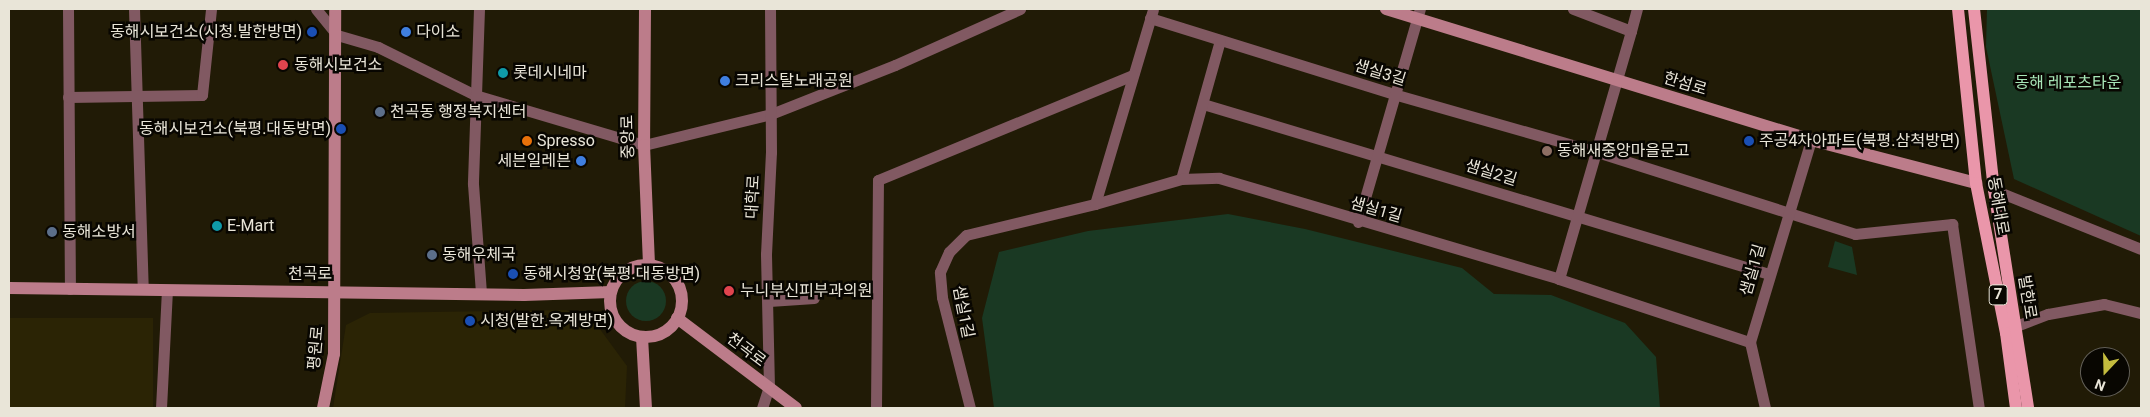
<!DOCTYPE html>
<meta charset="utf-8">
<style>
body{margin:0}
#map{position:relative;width:2150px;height:417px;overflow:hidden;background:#211b06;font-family:Roboto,"Noto Sans KR",sans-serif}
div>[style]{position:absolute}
.built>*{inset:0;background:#2b2405;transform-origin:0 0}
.green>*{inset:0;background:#1a3923}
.round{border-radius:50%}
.street>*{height:11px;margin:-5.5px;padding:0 5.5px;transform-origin:5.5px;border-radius:5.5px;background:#815962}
.secondary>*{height:12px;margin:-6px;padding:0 6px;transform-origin:6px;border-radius:6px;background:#bc7c8a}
.secondary>.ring{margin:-6px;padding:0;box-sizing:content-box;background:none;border:12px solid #bc7c8a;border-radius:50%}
.primary>*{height:12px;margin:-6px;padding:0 6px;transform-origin:6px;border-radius:6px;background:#ea96aa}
.dots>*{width:14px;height:14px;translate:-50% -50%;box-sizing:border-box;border:2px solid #080601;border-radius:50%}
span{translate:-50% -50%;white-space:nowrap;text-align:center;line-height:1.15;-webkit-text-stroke:5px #080601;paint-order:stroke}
.shield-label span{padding:1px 4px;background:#080601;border:1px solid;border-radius:4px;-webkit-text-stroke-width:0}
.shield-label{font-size:15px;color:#e9e5d8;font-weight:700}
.poi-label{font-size:16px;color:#e9e5d8}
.right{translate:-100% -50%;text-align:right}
.left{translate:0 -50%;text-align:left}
.street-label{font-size:16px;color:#e9e5d8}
.park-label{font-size:16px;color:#a7e6b7}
.frame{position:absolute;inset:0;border:10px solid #e9e5d8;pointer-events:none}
.north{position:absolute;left:2080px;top:347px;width:50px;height:50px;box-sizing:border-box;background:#080601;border:1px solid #625f57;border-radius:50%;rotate:201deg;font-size:14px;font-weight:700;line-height:20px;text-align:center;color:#e9e5d8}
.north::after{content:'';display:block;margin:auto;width:18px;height:22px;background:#c4bc3e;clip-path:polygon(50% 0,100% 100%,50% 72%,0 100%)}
</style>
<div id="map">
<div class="built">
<i style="clip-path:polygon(566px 310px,594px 321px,627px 366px,625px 408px,333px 408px,346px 325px,370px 313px)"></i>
<i style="left:9px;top:318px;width:144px;height:90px"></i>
</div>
<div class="green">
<i style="clip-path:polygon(1987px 9px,2141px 9px,2141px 236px,2014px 179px,1986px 47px)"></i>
<i style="clip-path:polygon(1228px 214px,1305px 229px,1462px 268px,1494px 294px,1551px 295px,1625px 323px,1656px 357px,1660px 408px,994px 408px,982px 318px,999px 252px,1088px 231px)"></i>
<i style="clip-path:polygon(1835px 241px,1852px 247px,1857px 275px,1828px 267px)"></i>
<i class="round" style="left:626px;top:281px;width:40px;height:40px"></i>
</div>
<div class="street">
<i style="left:68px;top:9px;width:280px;rotate:89.6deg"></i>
<i style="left:134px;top:9px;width:280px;rotate:88.2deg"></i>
<i style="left:316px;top:9px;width:33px;rotate:51deg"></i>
<i style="left:337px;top:35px;width:43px;rotate:16.3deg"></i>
<i style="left:378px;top:47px;width:108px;rotate:26.3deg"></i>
<i style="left:475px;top:95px;width:176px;rotate:16.5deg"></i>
<i style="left:644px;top:145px;width:131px;rotate:-13.7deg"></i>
<i style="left:771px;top:114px;width:133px;rotate:-21.6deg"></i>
<i style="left:895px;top:65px;width:137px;rotate:-24.1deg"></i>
<i style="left:479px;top:9px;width:175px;rotate:92deg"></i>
<i style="left:473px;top:184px;width:110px;rotate:85.8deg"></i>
<i style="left:1150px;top:18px;width:259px;rotate:17.3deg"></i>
<i style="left:1397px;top:95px;width:208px;rotate:15.9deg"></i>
<i style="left:1597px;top:152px;width:271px;rotate:17.6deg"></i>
<i style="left:1855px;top:234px;width:98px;rotate:-5.9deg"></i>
<i style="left:1952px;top:224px;width:186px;rotate:81.7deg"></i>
<i style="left:1631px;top:31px;width:23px;rotate:-75deg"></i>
<i style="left:68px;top:97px;width:134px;rotate:-0.9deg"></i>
<i style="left:202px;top:95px;width:86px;rotate:-84deg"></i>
<i style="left:1203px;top:104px;width:591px;rotate:16.72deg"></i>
<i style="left:1181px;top:179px;width:144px;rotate:-74.3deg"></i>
<i style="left:1994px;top:190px;width:158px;rotate:21.9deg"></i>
<i style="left:1095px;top:204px;width:203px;rotate:-73.4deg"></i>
<i style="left:1358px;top:222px;width:222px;rotate:-73.8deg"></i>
<i style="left:1559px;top:279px;width:258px;rotate:-73.8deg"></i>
<i style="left:1631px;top:31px;width:62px;rotate:-159.2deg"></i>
<i style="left:769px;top:301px;width:45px;rotate:-3.8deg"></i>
<i style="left:2016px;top:326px;width:34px;rotate:-21deg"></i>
<i style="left:2048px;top:314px;width:57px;rotate:-10.1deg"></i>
<i style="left:2104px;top:304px;width:38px;rotate:14deg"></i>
<i style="left:1750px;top:342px;width:68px;rotate:77.2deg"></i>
<i style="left:161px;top:408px;width:118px;rotate:-87.1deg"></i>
<i style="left:762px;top:408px;width:22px;rotate:-72deg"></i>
<i style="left:769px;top:387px;width:133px;rotate:-91.3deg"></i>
<i style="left:766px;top:254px;width:102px;rotate:-87.2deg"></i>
<i style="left:771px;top:152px;width:143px;rotate:-90.4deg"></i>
<i style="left:876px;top:408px;width:228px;rotate:-89.5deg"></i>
<i style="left:878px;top:180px;width:276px;rotate:-22.4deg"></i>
<i style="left:970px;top:408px;width:114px;rotate:-104.2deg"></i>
<i style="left:942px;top:297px;width:25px;rotate:-95deg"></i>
<i style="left:940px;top:272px;width:22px;rotate:-66deg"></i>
<i style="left:949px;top:252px;width:24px;rotate:-45deg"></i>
<i style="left:966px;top:235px;width:133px;rotate:-13.5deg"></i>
<i style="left:1095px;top:204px;width:90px;rotate:-16.2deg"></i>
<i style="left:1181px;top:179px;width:38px;rotate:-2deg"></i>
<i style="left:1219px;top:178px;width:355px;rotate:16.5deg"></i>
<i style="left:1559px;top:279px;width:201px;rotate:18.3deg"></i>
<i style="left:1750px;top:342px;width:211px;rotate:-73.2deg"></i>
</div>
<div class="secondary">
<i style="left:645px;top:9px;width:136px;rotate:90.4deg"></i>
<i style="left:644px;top:145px;width:120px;rotate:87.6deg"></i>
<i style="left:1386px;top:9px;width:445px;rotate:17.1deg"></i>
<i style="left:1811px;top:140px;width:171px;rotate:14.6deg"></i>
<i class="ring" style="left:610px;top:265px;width:60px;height:60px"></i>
<i style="left:9px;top:288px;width:515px;rotate:0.78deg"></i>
<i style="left:524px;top:295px;width:87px;rotate:-2deg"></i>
<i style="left:677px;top:318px;width:149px;rotate:37.1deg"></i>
<i style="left:642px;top:337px;width:71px;rotate:86.8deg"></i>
<i style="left:323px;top:408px;width:55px;rotate:-78.5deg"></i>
<i style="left:334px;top:354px;width:345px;rotate:-89.8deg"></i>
</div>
<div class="primary">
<i style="left:1958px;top:9px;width:175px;rotate:84.1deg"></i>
<i style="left:1976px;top:183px;width:153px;rotate:78.7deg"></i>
<i style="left:2006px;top:333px;width:76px;rotate:82.4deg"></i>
<i style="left:1974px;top:9px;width:182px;rotate:83.7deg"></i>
<i style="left:1994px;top:190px;width:221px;rotate:81.1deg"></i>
</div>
<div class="dots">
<i style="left:312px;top:32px;background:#1a4fb4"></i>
<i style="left:406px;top:32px;background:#3f7fe0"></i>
<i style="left:283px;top:65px;background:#e0444e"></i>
<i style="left:503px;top:73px;background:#0f9aa8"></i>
<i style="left:725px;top:81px;background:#3f7fe0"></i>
<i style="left:380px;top:112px;background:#5c6f8a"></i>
<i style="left:341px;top:129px;background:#1a4fb4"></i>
<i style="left:527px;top:141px;background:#e8710a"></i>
<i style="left:1749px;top:141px;background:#1a4fb4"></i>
<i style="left:1547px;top:151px;background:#8d6e63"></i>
<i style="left:581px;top:161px;background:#3f7fe0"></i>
<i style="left:217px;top:226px;background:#0f9aa8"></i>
<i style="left:52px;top:232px;background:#5c6f8a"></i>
<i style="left:432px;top:255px;background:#5c6f8a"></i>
<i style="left:513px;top:274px;background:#1a4fb4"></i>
<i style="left:729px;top:291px;background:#e0444e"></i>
<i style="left:470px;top:321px;background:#1a4fb4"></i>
</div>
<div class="shield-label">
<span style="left:1998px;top:295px">7</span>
</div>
<div class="poi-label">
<span class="right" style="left:302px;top:32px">동해시보건소(시청.발한방면)</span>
<span class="left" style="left:416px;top:32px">다이소</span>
<span class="left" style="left:294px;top:65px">동해시보건소</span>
<span class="left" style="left:513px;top:73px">롯데시네마</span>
<span class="left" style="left:735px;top:81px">크리스탈노래공원</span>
<span class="left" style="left:390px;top:112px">천곡동 행정복지센터</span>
<span class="right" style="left:331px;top:129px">동해시보건소(북평.대동방면)</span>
<span class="left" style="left:537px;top:141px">Spresso</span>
<span class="left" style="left:1759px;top:141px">주공4차아파트(북평.삼척방면)</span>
<span class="left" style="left:1557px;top:151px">동해새중앙마을문고</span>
<span class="right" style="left:571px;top:161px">세븐일레븐</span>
<span class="left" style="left:227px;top:226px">E-Mart</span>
<span class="left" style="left:62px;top:232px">동해소방서</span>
<span class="left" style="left:442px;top:255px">동해우체국</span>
<span class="left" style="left:523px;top:274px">동해시청앞(북평.대동방면)</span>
<span class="left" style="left:740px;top:291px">누니부신피부과의원</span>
<span class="left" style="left:480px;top:321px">시청(발한.옥계방면)</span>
</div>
<div class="street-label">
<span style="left:1380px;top:73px;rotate:17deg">샘실3길</span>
<span style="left:1685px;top:84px;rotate:17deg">한섬로</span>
<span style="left:628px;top:137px;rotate:-91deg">중앙로</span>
<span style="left:1491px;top:173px;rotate:17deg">샘실2길</span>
<span style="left:753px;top:197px;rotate:-87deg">대학로</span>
<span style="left:1998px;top:206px;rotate:80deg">동해대로</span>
<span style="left:1376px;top:210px;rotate:16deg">샘실1길</span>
<span style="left:1753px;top:270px;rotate:-74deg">샘실1길</span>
<span style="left:310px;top:274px">천곡로</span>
<span style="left:2027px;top:297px;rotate:81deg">발한로</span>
<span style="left:963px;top:312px;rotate:79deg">샘실1길</span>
<span style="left:316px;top:348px;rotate:-85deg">평원로</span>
<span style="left:746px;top:350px;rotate:37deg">천곡로</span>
</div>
<div class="park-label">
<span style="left:2068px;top:83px">동해 레포츠타운</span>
</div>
<div class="frame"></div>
<div class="north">N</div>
</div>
